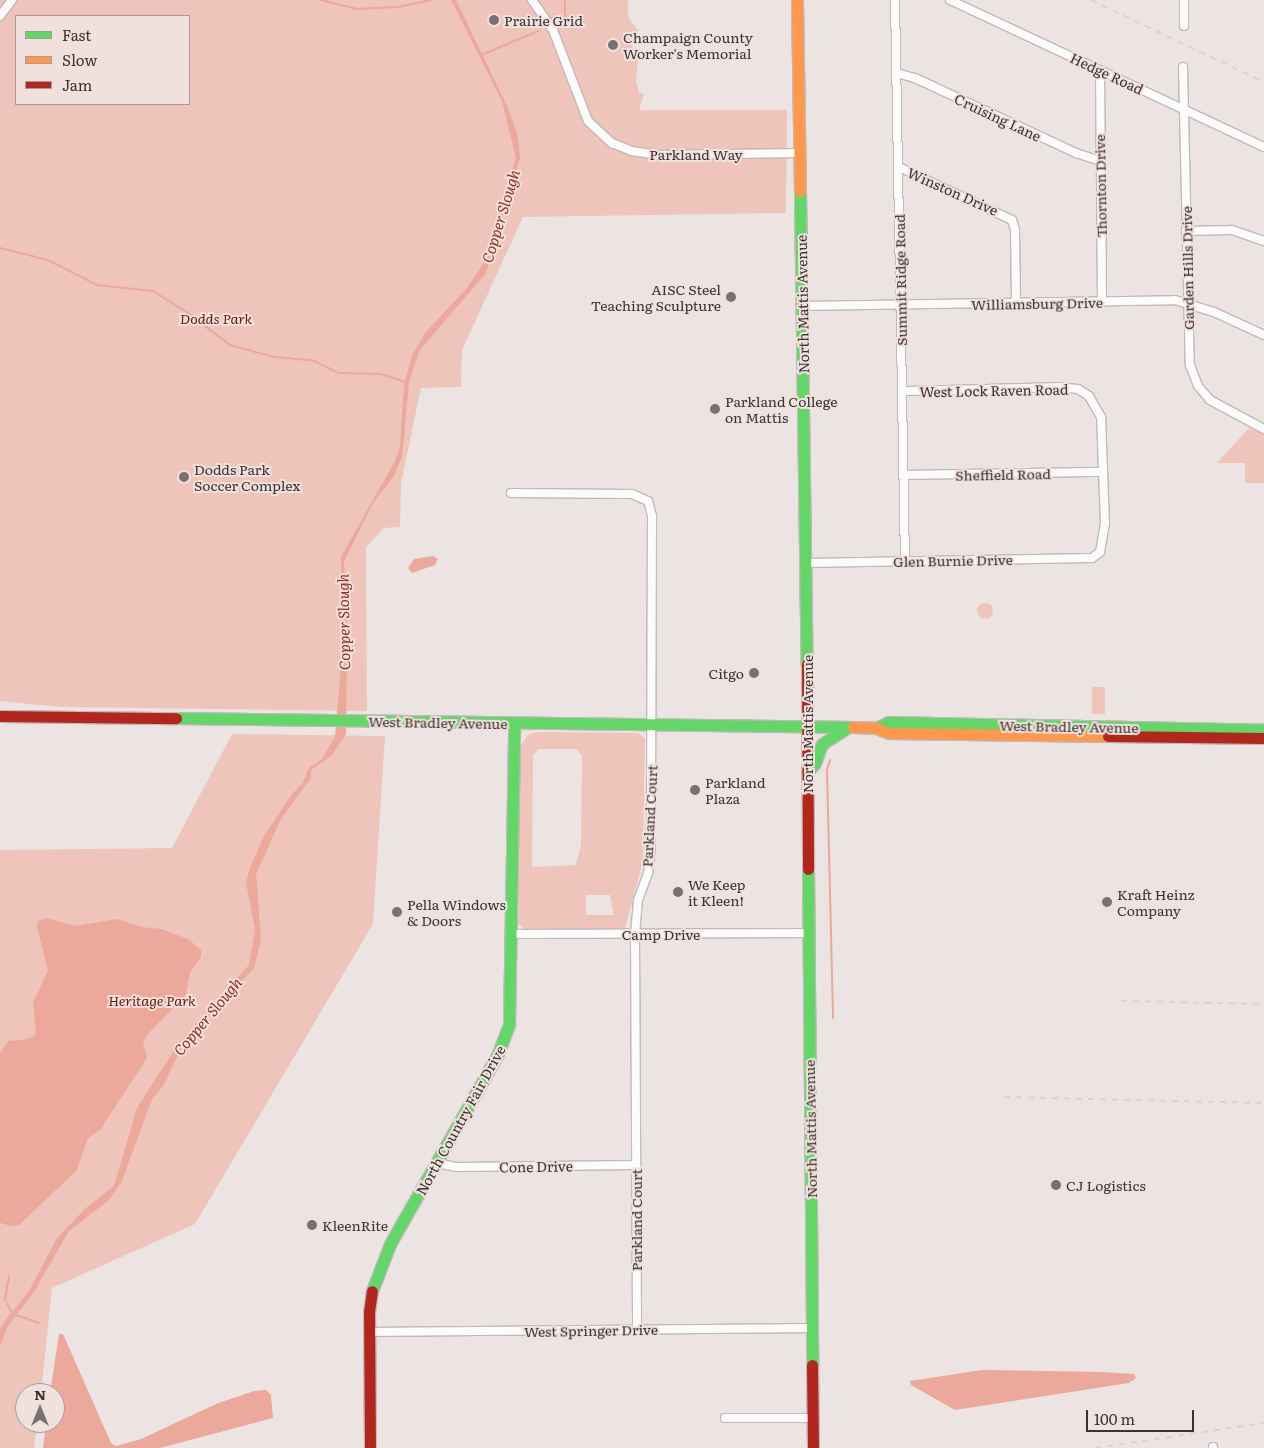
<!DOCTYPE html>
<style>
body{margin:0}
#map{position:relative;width:1264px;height:1448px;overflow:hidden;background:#ece4e2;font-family:Literata,serif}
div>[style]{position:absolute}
.green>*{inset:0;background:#efc4bb;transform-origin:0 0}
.round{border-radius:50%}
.water>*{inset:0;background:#eba89b}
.stream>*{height:2px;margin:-1px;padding:0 1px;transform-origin:1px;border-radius:1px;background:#eba89b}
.roads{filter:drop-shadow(1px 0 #bfb9b8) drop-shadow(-1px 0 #bfb9b8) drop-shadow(0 1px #bfb9b8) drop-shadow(0 -1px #bfb9b8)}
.street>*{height:8px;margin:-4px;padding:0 4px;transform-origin:4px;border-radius:4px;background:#fcfbfb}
.fast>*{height:11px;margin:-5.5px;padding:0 5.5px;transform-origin:5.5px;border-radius:5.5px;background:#63d668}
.slow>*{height:11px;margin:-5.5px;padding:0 5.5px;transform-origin:5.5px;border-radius:5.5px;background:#ff974d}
.jam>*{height:11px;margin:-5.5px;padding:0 5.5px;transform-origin:5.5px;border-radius:5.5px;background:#b3261e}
.rail>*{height:2px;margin-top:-1px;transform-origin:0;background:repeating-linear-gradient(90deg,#d7d4d4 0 6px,transparent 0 12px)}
.dots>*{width:14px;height:14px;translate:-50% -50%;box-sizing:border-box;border:2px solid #f1e1dd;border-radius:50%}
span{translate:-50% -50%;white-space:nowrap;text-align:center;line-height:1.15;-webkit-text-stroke:4px #f1e1dd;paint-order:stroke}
.poi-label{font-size:14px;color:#393332}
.left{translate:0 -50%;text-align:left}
.right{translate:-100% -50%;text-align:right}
.street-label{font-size:14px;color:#393332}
.park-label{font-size:14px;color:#69180a;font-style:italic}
.water-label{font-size:15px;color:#962c1a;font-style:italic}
.legend{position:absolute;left:15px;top:15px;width:175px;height:90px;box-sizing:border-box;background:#f1e1dd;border:1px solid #a79b99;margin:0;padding:6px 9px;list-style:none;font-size:15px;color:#393332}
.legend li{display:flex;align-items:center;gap:10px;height:25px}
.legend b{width:25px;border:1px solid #a79b99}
.north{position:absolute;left:15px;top:1383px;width:50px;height:50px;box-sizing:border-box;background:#f1e1dd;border:1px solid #a79b99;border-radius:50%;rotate:0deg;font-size:14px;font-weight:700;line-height:20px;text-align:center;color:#393332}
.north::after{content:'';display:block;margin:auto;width:18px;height:22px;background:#787170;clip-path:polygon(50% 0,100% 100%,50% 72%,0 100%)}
.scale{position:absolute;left:1086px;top:1410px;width:108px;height:22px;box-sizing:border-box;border:2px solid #393332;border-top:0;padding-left:6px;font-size:15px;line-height:18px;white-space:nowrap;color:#393332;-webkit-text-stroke:4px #f1e1dd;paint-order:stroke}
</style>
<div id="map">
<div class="green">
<i style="clip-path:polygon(evenodd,0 0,628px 0,628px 16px,638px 31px,632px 46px,638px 58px,636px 81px,639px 92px,644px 94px,639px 110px,787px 110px,786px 213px,523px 217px,462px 350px,461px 387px,421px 388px,401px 483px,400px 527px,384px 528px,366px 547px,367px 711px,60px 707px,0 701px,0 0,16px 16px,189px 16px,189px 104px,16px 104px,16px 16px)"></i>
<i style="clip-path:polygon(1249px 428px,1264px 434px,1264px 483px,1245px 483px,1245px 463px,1217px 463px)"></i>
<i class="round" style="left:977px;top:603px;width:16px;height:16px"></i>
<i style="left:1092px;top:687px;width:13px;height:27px"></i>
<i style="clip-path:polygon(evenodd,537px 732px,638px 733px,645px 738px,643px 861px,625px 928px,533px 930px,524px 929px,518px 924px,520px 746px,528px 735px,537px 732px,539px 749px,576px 749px,582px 755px,581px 845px,576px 865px,532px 867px,533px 755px,539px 749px,537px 732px,586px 895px,610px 895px,614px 915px,586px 915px,586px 895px)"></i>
<i style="clip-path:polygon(232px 734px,385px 736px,373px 924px,195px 1224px,52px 1288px,41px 1393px,25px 1393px,25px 1423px,37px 1423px,34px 1448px,0 1448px,0 850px,172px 848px)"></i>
</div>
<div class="water">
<i style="clip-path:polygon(451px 0,456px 0,507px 106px,518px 136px,520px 158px,486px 273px,419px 351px,409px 382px,402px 457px,394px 476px,373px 503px,344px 561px,347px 624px,346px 734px,331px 756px,311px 770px,311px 778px,281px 819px,256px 874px,261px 939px,254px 968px,183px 1044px,163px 1086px,152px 1099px,122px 1181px,110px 1199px,69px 1231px,34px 1292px,8px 1326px,0 1346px,0 1330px,4px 1322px,29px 1291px,57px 1238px,86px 1208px,114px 1186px,137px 1108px,178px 1044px,249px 965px,255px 930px,246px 882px,251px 865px,264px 836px,292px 794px,302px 784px,309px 768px,321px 760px,335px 737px,343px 641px,341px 557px,395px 461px,400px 447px,404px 385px,412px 356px,425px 333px,467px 288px,483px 264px,516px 158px,502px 101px)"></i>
<i style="clip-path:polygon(433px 556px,438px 559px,435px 565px,412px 573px,408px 568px,414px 559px)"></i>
<i style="clip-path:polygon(47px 918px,74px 926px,118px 919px,141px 927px,161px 929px,188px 939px,201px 950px,201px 957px,190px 972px,186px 995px,146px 1036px,143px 1042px,147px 1058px,100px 1130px,88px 1138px,76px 1171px,19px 1225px,12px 1226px,0 1223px,0 1053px,8px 1041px,28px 1039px,36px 1034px,33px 1002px,48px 971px,37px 927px,38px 921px)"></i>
<i style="clip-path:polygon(59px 1334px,63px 1334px,111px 1443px,116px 1446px,141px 1439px,216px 1404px,254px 1391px,266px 1390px,271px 1395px,273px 1418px,160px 1448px,43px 1448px,46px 1423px,55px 1423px,55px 1393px,50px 1393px)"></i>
<i style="clip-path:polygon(982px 1370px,1103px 1372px,1134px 1374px,1136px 1378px,1129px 1383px,955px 1410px,911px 1385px,910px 1381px)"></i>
</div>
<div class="stream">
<i style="left:321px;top:0;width:36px;rotate:14deg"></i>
<i style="left:356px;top:9px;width:42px;rotate:-2.7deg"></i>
<i style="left:398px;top:7px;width:35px;rotate:-12deg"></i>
<i style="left:565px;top:19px;width:19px;rotate:-90deg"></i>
<i style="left:481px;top:55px;width:62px;rotate:-22.8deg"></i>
<i style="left:0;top:248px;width:49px;rotate:14deg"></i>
<i style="left:48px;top:260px;width:55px;rotate:27deg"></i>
<i style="left:97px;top:285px;width:56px;rotate:6.1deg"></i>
<i style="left:153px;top:291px;width:36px;rotate:32deg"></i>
<i style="left:184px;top:310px;width:58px;rotate:37.3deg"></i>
<i style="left:230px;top:345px;width:46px;rotate:15.3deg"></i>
<i style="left:274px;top:357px;width:38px;rotate:5deg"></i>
<i style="left:312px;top:360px;width:30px;rotate:26deg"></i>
<i style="left:339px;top:373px;width:42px;rotate:1.4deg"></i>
<i style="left:381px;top:374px;width:25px;rotate:18deg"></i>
<i style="left:830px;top:760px;width:10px;rotate:107deg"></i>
<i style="left:827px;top:770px;width:248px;rotate:88.6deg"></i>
<i style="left:5px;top:1301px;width:25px;rotate:-81deg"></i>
<i style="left:7px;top:1304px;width:10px;rotate:61deg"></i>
<i style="left:16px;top:1315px;width:24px;rotate:19deg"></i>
</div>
<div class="roads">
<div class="street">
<i style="left:532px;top:0;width:37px;rotate:55deg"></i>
<i style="left:553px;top:30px;width:97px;rotate:69deg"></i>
<i style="left:588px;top:121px;width:33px;rotate:43deg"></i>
<i style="left:612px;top:143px;width:22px;rotate:22deg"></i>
<i style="left:632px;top:151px;width:25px;rotate:9deg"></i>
<i style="left:657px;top:155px;width:142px;rotate:-0.8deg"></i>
<i style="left:895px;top:0;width:560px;rotate:88.98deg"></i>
<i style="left:950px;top:0;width:347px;rotate:25.1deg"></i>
<i style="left:1184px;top:0;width:26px;rotate:90deg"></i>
<i style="left:0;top:16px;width:20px;rotate:-53deg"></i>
<i style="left:1183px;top:67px;width:298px;rotate:88.7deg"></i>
<i style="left:1190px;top:365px;width:22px;rotate:69deg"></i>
<i style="left:1198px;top:386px;width:18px;rotate:49deg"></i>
<i style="left:1210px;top:400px;width:61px;rotate:28.2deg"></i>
<i style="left:1100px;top:70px;width:232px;rotate:89.5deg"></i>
<i style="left:897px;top:73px;width:19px;rotate:16deg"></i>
<i style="left:915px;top:78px;width:178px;rotate:25deg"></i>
<i style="left:1076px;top:153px;width:25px;rotate:18deg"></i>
<i style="left:899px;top:167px;width:125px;rotate:25.1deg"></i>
<i style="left:1012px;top:220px;width:10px;rotate:73deg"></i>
<i style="left:1015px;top:230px;width:73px;rotate:89.2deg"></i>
<i style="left:1186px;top:231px;width:46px;rotate:-1.2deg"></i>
<i style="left:1232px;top:230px;width:34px;rotate:19deg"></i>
<i style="left:802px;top:306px;width:373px;rotate:-0.9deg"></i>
<i style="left:1175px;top:300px;width:41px;rotate:17.1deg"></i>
<i style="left:1214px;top:312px;width:55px;rotate:24.7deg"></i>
<i style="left:904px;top:475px;width:199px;rotate:-0.9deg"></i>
<i style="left:511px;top:493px;width:121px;rotate:0.5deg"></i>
<i style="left:632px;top:494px;width:17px;rotate:24deg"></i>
<i style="left:648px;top:501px;width:16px;rotate:75deg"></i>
<i style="left:652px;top:516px;width:330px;rotate:90.2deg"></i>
<i style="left:651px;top:846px;width:27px;rotate:96deg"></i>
<i style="left:648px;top:873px;width:29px;rotate:110deg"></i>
<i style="left:638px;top:900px;width:34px;rotate:95deg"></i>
<i style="left:635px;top:934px;width:396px;rotate:89.7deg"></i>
<i style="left:806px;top:563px;width:286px;rotate:-1deg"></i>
<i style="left:1092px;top:558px;width:10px;rotate:-37deg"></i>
<i style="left:1100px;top:552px;width:28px;rotate:-80deg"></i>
<i style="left:1105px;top:524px;width:107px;rotate:-92.1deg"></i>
<i style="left:1101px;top:417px;width:24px;rotate:-120deg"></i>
<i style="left:1089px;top:396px;width:13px;rotate:-148deg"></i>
<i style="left:1078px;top:389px;width:18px;rotate:-174deg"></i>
<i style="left:1060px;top:387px;width:158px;rotate:178.5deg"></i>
<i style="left:513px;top:934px;width:296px;rotate:-0.2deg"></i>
<i style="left:436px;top:1163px;width:20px;rotate:11deg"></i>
<i style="left:456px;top:1167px;width:180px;rotate:-0.6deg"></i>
<i style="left:369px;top:1332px;width:443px;rotate:-0.5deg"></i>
<i style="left:725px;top:1418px;width:87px"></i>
<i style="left:1213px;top:1447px;width:1px;rotate:90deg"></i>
</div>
<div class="fast">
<i style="left:800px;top:191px;width:473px;rotate:89.2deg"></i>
<i style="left:176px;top:718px;width:677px;rotate:0.76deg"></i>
<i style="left:876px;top:728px;width:14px;rotate:-25deg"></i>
<i style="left:889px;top:722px;width:375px;rotate:1.2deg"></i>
<i style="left:807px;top:772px;width:12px;rotate:-48deg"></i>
<i style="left:815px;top:763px;width:20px;rotate:-70deg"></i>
<i style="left:822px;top:744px;width:31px;rotate:-33deg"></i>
<i style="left:808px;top:869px;width:496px;rotate:89.5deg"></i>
<i style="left:372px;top:1291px;width:50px;rotate:-69deg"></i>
<i style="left:390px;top:1244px;width:216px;rotate:-60.4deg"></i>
<i style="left:497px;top:1056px;width:34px;rotate:-69deg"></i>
<i style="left:509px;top:1024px;width:301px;rotate:-89deg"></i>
</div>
<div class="slow">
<i style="left:797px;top:0;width:191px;rotate:89.1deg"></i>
<i style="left:853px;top:727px;width:23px;rotate:2deg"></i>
<i style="left:876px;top:728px;width:14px;rotate:21deg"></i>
<i style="left:889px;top:733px;width:219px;rotate:0.8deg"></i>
</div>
<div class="jam">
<i style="left:807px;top:664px;width:205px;rotate:89.7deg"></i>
<i style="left:0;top:716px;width:176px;rotate:0.7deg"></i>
<i style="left:1108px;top:736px;width:156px;rotate:0.7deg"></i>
<i style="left:812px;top:1365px;width:83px;rotate:89.3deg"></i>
<i style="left:370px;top:1448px;width:136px;rotate:-90.4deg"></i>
<i style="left:369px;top:1312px;width:21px;rotate:-82deg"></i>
</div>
</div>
<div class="rail">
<i style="left:1091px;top:0;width:191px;rotate:25.4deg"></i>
<i style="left:1121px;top:1001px;width:143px;rotate:1.2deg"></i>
<i style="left:1004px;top:1097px;width:260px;rotate:1.3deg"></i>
<i style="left:1095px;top:1448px;width:171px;rotate:-8.4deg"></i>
</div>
<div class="dots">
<i style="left:494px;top:20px;background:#787170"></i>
<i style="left:613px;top:45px;background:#787170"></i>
<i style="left:731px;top:297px;background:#787170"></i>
<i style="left:715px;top:409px;background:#787170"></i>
<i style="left:184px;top:477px;background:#787170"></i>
<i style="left:754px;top:673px;background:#787170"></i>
<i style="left:695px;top:790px;background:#787170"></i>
<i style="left:678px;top:892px;background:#787170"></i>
<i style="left:1107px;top:902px;background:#787170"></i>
<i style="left:397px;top:912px;background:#787170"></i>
<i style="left:1056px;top:1185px;background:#787170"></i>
<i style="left:312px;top:1225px;background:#787170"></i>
</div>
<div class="poi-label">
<span class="left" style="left:504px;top:20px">Prairie Grid</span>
<span class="left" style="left:623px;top:45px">Champaign County<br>Worker's Memorial</span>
<span class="right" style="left:721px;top:297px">AISC Steel<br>Teaching Sculpture</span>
<span class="left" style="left:725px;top:409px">Parkland College<br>on Mattis</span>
<span class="left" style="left:194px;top:477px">Dodds Park<br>Soccer Complex</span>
<span class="right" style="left:744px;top:673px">Citgo</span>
<span class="left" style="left:705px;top:790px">Parkland<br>Plaza</span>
<span class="left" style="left:688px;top:892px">We Keep<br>it Kleen!</span>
<span class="left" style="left:1117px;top:902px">Kraft Heinz<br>Company</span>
<span class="left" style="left:407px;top:912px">Pella Windows<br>&amp; Doors</span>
<span class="left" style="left:1066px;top:1185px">CJ Logistics</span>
<span class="left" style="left:322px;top:1225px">KleenRite</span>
</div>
<div class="street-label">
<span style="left:1107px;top:73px;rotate:25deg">Hedge Road</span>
<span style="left:998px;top:117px;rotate:25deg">Cruising Lane</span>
<span style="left:696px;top:154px">Parkland Way</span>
<span style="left:1100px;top:186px;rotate:-91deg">Thornton Drive</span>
<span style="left:953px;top:191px;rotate:24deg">Winston Drive</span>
<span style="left:1187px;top:268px;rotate:-91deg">Garden Hills Drive</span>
<span style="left:900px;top:280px;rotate:-91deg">Summit Ridge Road</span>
<span style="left:1037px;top:303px;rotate:-1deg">Williamsburg Drive</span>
<span style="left:802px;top:304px;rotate:-91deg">North Mattis Avenue</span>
<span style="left:994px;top:390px;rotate:-1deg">West Lock Raven Road</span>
<span style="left:1003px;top:474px;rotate:-1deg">Sheffield Road</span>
<span style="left:953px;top:560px;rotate:-1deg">Glen Burnie Drive</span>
<span style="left:438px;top:722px;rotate:1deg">West Bradley Avenue</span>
<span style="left:807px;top:724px;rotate:-90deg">North Mattis Avenue</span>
<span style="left:1069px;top:726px;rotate:1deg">West Bradley Avenue</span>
<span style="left:649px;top:816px;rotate:-87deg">Parkland Court</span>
<span style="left:661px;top:934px">Camp Drive</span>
<span style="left:460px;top:1120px;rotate:-61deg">North Country Fair Drive</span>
<span style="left:810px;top:1129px;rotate:-91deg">North Mattis Avenue</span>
<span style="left:536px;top:1166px;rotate:-1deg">Cone Drive</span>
<span style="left:636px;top:1220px;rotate:-90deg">Parkland Court</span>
<span style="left:591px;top:1330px;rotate:-1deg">West Springer Drive</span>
</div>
<div class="park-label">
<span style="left:216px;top:318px">Dodds Park</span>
<span style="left:152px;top:1000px">Heritage Park</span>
</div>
<div class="water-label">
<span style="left:500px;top:216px;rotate:-73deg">Copper Slough</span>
<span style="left:343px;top:622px;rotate:-91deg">Copper Slough</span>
<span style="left:207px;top:1016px;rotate:-50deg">Copper Slough</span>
</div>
<ul class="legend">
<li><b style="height:6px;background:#63d668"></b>Fast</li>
<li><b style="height:6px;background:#ff974d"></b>Slow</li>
<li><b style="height:6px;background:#b3261e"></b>Jam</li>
</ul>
<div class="north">N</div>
<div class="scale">100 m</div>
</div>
